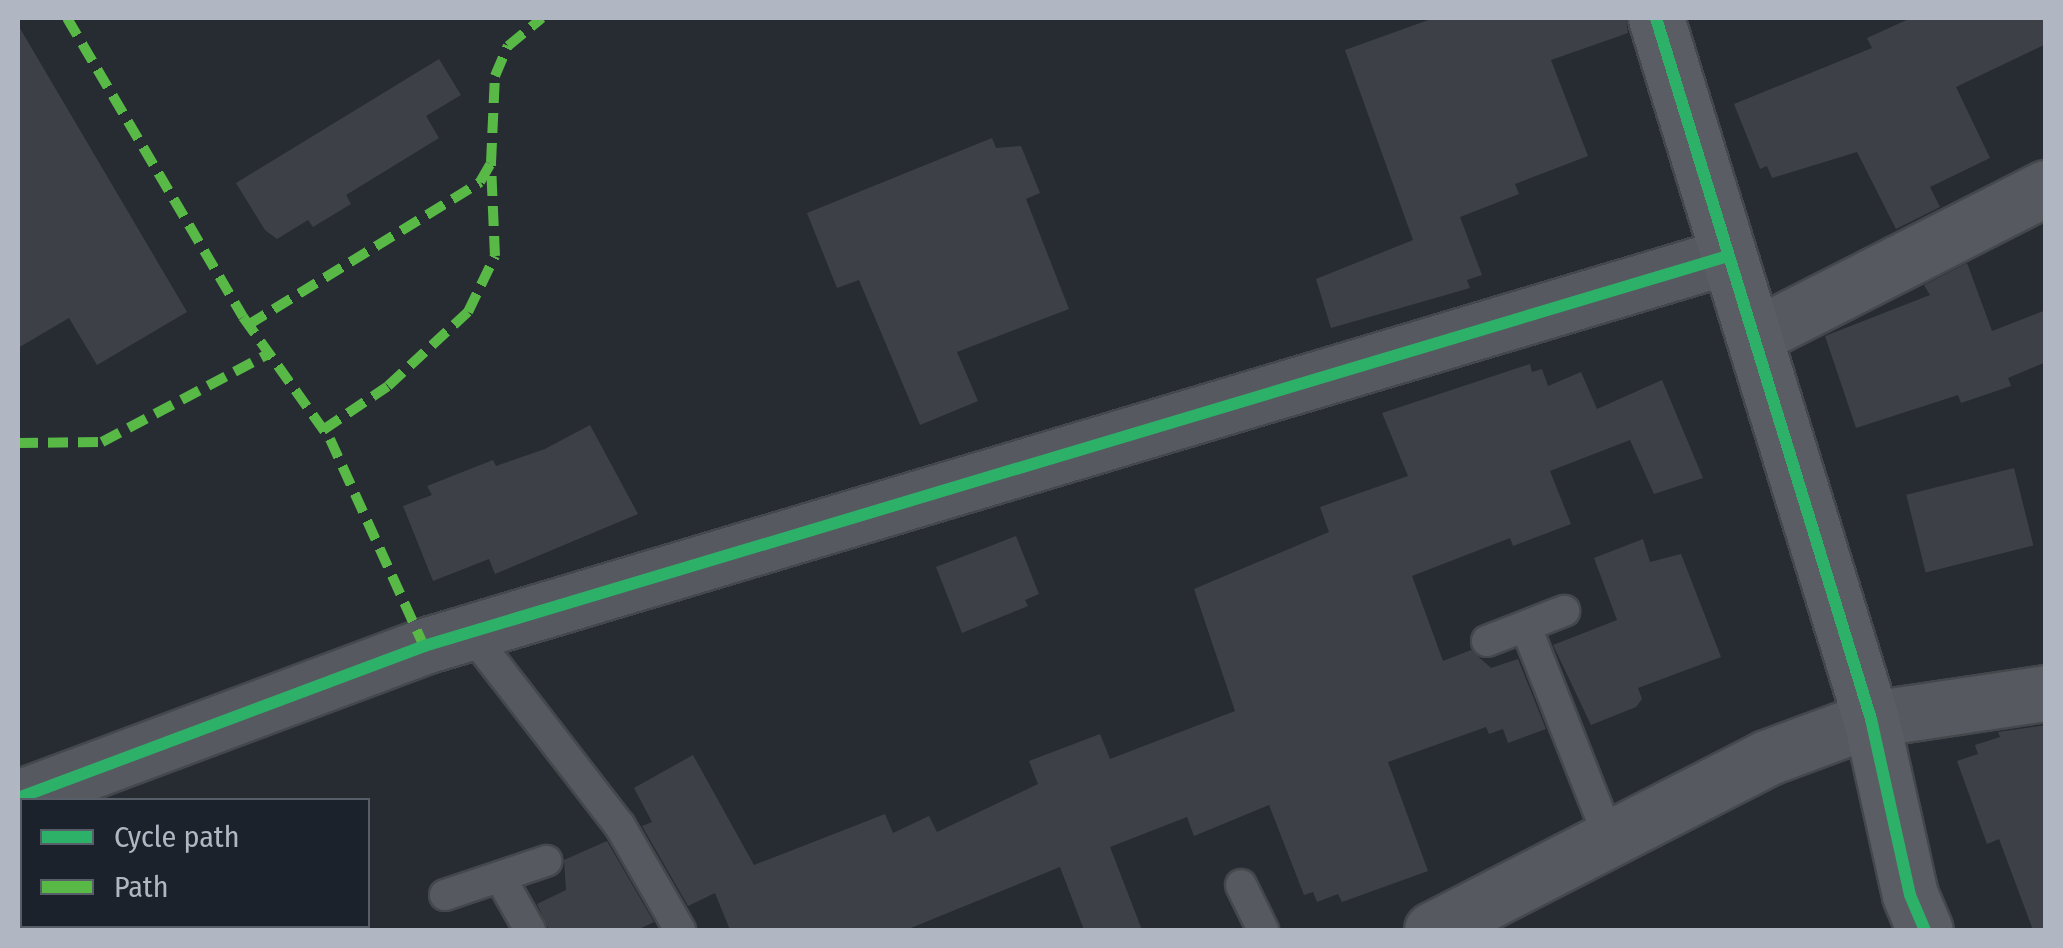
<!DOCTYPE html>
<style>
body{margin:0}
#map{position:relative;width:2063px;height:948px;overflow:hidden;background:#262c32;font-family:"Fira Sans Condensed",sans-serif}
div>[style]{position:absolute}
.building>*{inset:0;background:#3d4147;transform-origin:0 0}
.roads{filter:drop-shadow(2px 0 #44484c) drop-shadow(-2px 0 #44484c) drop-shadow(0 2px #44484c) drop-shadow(0 -2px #44484c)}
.lane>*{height:30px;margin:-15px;padding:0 15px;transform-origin:15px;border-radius:15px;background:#565a60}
.street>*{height:55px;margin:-27.5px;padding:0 27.5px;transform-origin:27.5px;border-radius:27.5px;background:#565a60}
.secondary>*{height:55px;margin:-27.5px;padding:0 27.5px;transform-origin:27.5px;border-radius:27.5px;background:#5a5e64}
.quiet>*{height:10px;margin-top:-5px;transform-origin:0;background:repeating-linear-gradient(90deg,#58b947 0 20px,transparent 0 30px)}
.cycleway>*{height:12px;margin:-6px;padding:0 6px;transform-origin:6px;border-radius:6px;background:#2db169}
span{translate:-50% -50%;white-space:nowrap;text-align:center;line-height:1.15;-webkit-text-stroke:9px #1b222b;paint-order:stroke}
.frame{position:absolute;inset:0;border:20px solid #b0b7c3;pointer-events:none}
.legend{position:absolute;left:20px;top:798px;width:350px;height:130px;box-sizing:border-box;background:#1b222b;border:2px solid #575e68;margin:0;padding:12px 18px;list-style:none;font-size:30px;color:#b0b7c3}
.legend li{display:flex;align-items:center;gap:20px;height:50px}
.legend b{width:50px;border:2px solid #575e68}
</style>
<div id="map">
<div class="building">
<i style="clip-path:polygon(1434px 18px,1626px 18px,1628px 33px,1551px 60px,1588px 156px,1515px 184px,1519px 194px,1460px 217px,1482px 275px,1467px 280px,1470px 288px,1331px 328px,1316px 279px,1413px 240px,1345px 50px)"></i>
<i style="clip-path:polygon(1911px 18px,2046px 18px,2046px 44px,1956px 87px,1990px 158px,1930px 187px,1940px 207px,1896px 229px,1857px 152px,1772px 178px,1767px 166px,1760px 169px,1734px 104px,1872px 48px,1867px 38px)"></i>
<i style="clip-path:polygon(18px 25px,187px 312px,97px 365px,69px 318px,18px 348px)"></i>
<i style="clip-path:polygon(439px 59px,461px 95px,426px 116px,439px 138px,346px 195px,351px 204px,313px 227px,308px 220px,277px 239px,265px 230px,236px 183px)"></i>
<i style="clip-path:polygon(992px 138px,996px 148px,1021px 146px,1040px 193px,1026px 199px,1069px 309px,957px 352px,978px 401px,920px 425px,859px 280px,837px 288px,807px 213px)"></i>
<i style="clip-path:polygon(1967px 263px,1992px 331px,2046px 310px,2046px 362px,2008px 378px,2011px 386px,1961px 403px,1958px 395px,1856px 428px,1825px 336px,1930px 295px,1924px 285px)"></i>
<i style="clip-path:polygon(1530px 364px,1532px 372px,1542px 369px,1548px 386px,1581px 372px,1597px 409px,1662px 380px,1703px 478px,1654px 494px,1630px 440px,1550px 471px,1571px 524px,1513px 546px,1510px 538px,1412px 576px,1443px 661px,1471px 650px,1491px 668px,1518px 659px,1546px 729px,1508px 743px,1503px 729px,1489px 734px,1486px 727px,1388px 762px,1428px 871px,1342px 902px,1338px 894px,1317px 902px,1313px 892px,1304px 895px,1269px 805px,1194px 836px,1187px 817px,1110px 847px,1142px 930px,1084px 930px,1060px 867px,906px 930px,730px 930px,715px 893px,688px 906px,642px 826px,652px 822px,634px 788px,693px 755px,754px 865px,885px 814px,893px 833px,929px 816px,937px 832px,1038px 784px,1029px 761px,1100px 734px,1110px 759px,1235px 711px,1194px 589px,1329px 532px,1320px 507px,1408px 476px,1382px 413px)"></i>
<i style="clip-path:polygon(590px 425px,638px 514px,495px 574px,489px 559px,433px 581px,403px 506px,432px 495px,427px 486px,493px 460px,496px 466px,545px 449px)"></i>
<i style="left:2014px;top:468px;width:80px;height:111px;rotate:76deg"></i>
<i style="clip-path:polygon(1016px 536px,1039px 594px,1025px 600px,1028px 606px,962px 633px,936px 567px)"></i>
<i style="clip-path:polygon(1643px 539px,1650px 562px,1681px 554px,1721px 657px,1638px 688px,1642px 699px,1636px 707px,1591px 725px,1553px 645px,1617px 620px,1594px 558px)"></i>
<i style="clip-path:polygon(2046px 725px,2046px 930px,2033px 930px,1999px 839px,1987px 844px,1957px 761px,1978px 754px,1975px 745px,2000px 737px,1998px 732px)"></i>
<i style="clip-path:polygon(607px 841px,654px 922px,637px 930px,549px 930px,537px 904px,566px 890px,564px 860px)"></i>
</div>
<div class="roads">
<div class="lane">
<i style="left:1526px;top:627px;width:227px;rotate:68.5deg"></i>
<i style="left:470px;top:632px;width:245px;rotate:52.3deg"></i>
<i style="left:620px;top:826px;width:120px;rotate:60deg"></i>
<i style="left:1487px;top:641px;width:83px;rotate:-21.3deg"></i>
<i style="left:500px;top:877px;width:61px;rotate:60.5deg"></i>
<i style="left:1241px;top:885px;width:50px;rotate:63.9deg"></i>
<i style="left:445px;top:895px;width:107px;rotate:-18.6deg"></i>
</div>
<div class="street">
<i style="left:1755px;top:336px;width:326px;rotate:-27deg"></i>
<i style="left:18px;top:798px;width:434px;rotate:-20.5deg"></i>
<i style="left:424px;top:646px;width:1361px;rotate:-16.65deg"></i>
<i style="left:1432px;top:930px;width:376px;rotate:-27.2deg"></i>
<i style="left:1766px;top:758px;width:112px;rotate:-20.4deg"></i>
<i style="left:1871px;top:719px;width:177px;rotate:-8.5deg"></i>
</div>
<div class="secondary">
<i style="left:1656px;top:18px;width:733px;rotate:72.95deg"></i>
<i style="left:1871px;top:719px;width:180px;rotate:77.5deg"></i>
<i style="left:1910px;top:895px;width:38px;rotate:67deg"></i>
</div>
</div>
<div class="quiet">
<i style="left:67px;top:18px;width:347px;rotate:59.5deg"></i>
<i style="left:243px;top:317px;width:150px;rotate:54.5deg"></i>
<i style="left:330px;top:439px;width:227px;rotate:65.6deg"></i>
<i style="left:248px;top:325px;width:273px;rotate:-31.6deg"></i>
<i style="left:480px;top:182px;width:22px;rotate:-60deg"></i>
<i style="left:491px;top:163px;width:87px;rotate:-87.4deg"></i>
<i style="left:495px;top:76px;width:33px;rotate:-67deg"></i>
<i style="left:508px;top:46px;width:44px;rotate:-39.5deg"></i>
<i style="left:323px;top:430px;width:78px;rotate:-34.1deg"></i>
<i style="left:388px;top:386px;width:109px;rotate:-42.8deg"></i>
<i style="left:468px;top:312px;width:62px;rotate:-64.3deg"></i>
<i style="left:495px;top:256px;width:93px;rotate:-92.5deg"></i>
<i style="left:18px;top:443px;width:84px;rotate:-0.7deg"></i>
<i style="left:102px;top:442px;width:188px;rotate:-27.9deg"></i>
</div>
<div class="cycleway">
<i style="left:1656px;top:18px;width:733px;rotate:72.95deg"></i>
<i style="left:1871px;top:719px;width:180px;rotate:77.5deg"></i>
<i style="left:1910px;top:895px;width:38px;rotate:67deg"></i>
<i style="left:18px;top:798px;width:434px;rotate:-20.5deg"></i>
<i style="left:424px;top:646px;width:1361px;rotate:-16.65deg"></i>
</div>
<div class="frame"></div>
<ul class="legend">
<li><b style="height:12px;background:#2db169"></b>Cycle path</li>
<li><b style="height:12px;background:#58b947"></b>Path</li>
</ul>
</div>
